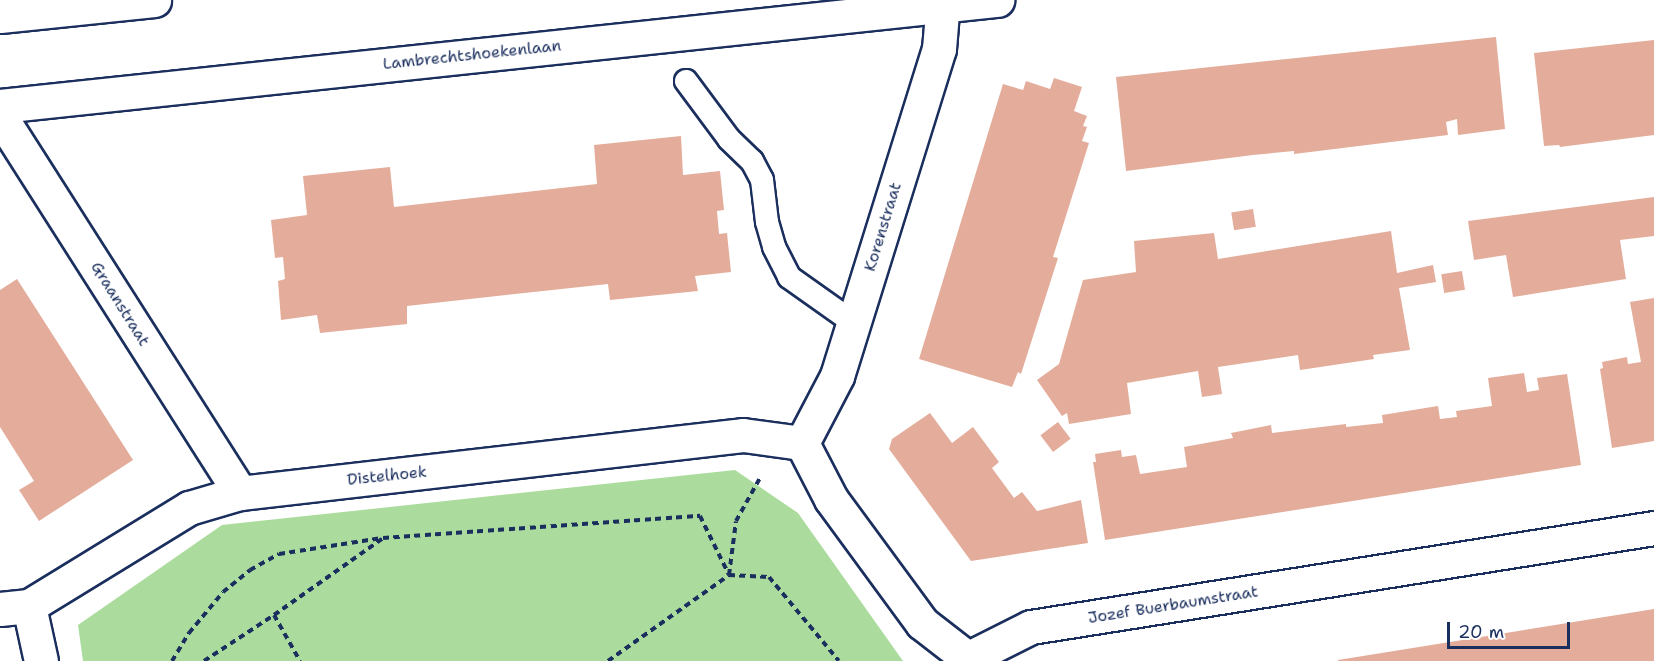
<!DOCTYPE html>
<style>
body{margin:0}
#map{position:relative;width:1654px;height:661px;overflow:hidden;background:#fff;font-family:"Shantell Sans",sans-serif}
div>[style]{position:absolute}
.green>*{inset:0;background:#abdc9d}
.building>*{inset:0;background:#e4ad9b;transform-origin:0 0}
.path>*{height:4px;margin-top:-2px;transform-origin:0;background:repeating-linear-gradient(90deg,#1b2f5e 0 6px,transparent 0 10.5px)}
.roads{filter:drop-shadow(2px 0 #1b2f5e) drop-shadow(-2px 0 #1b2f5e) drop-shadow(0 2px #1b2f5e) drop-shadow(0 -2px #1b2f5e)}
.lane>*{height:22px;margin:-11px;padding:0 11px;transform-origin:11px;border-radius:11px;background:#fff}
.street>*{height:33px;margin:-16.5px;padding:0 16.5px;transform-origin:16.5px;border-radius:16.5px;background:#fff}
.secondary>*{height:33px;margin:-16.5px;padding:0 16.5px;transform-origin:16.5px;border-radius:16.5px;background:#fff}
span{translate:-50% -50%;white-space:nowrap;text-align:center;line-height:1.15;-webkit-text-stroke:6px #fff;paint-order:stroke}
.street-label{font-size:16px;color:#1b2f5e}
.scale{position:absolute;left:1447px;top:622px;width:123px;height:27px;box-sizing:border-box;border:3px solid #1b2f5e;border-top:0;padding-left:8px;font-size:18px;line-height:21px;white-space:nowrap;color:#1b2f5e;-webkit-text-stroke:4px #fff;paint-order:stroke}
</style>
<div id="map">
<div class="green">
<i style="clip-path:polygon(735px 470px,798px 513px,903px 661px,83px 661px,78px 625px,222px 525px)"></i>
</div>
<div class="building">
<i style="clip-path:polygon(1496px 37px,1505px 129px,1458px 135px,1457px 119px,1446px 122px,1448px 135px,1294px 154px,1294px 151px,1253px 155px,1126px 171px,1116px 77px)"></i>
<i style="clip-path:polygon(1654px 40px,1654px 135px,1560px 147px,1559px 145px,1544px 146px,1534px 53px)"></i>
<i style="clip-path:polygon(1054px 78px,1082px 87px,1074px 111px,1087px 116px,1083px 126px,1087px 127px,1082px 141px,1089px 143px,1053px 257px,1058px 258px,1021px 374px,1018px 372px,1012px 387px,919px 359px,1003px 84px,1023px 90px,1026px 81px,1050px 89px)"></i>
<i style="clip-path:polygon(681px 136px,683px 175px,720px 171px,724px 210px,717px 211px,719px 234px,727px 233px,731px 272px,695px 276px,698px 291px,610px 300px,608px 284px,506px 295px,407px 306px,407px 324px,320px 333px,317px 315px,281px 320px,278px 281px,285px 279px,283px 257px,275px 258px,271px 220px,307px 215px,303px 176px,390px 167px,394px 207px,597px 184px,594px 145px)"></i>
<i style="clip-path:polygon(1654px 197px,1654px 236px,1620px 240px,1626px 279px,1513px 297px,1506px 255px,1474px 260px,1468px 221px)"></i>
<i style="left:1253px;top:209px;width:18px;height:22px;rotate:81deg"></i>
<i style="clip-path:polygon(1391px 231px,1397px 273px,1433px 265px,1436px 282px,1399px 288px,1410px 350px,1373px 355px,1374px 359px,1300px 370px,1298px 355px,1218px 367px,1222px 394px,1202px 397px,1198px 371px,1127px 383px,1131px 414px,1069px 424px,1067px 413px,1062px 416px,1037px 380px,1059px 364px,1083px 280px,1136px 272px,1134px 241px,1214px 233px,1218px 259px)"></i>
<i style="left:1462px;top:271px;width:19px;height:21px;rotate:81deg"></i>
<i style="clip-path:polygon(17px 279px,133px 460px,39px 521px,19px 490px,34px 481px,0 427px,0 290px)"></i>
<i style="clip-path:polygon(1654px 298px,1654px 441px,1612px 448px,1600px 369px,1603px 368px,1602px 362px,1627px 357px,1628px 364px,1641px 362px,1630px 302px)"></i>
<i style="clip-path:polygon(1524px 373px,1527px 392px,1539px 390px,1537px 378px,1567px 374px,1581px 465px,1105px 540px,1093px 462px,1096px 462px,1095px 454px,1121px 450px,1122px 457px,1136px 455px,1140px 474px,1187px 467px,1184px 447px,1233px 438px,1231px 433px,1271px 425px,1272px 433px,1346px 424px,1346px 427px,1383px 423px,1382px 415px,1438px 406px,1440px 419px,1457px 417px,1456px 411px,1492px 406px,1488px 378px)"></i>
<i style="clip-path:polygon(930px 413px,952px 443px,973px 427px,999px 462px,992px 468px,1014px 498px,1022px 492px,1037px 511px,1081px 500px,1088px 543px,971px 561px,889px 449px,892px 439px)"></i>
<i style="left:1058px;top:422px;width:21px;height:22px;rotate:53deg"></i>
<i style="clip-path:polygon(1654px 609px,1654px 661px,1338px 661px,1338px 660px)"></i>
</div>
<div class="path">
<i style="left:274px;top:615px;width:133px;rotate:-35.2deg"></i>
<i style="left:383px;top:538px;width:318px;rotate:-4deg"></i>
<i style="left:700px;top:516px;width:66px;rotate:63.8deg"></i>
<i style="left:729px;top:575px;width:40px;rotate:2.9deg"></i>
<i style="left:769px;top:577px;width:109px;rotate:50.2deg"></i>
<i style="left:172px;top:661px;width:33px;rotate:-59deg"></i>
<i style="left:189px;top:633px;width:53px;rotate:-50.3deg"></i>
<i style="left:223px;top:592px;width:35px;rotate:-39deg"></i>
<i style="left:250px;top:570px;width:33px;rotate:-29deg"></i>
<i style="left:279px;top:554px;width:104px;rotate:-8.8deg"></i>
<i style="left:204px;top:661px;width:84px;rotate:-33.3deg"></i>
<i style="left:274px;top:615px;width:53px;rotate:60.5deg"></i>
<i style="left:608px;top:661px;width:148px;rotate:-35.4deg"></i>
<i style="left:729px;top:575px;width:54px;rotate:-82.6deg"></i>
<i style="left:736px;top:521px;width:51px;rotate:-60.9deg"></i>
</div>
<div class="roads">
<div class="lane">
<i style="left:686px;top:81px;width:72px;rotate:53.4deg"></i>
<i style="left:729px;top:139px;width:32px;rotate:44deg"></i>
<i style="left:752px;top:161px;width:21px;rotate:62deg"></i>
<i style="left:762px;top:180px;width:42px;rotate:83.2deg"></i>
<i style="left:767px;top:222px;width:26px;rotate:74deg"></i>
<i style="left:774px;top:247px;width:34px;rotate:63deg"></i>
<i style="left:789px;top:277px;width:80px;rotate:35.3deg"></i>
</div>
<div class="street">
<i style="left:0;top:116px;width:447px;rotate:57.5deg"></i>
<i style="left:802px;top:443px;width:76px;rotate:-62.4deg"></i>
<i style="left:837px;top:376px;width:343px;rotate:-72.7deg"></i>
<i style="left:939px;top:49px;width:49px;rotate:-85.3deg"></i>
<i style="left:802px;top:443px;width:63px;rotate:62.6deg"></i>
<i style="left:831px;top:499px;width:154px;rotate:53.7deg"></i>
<i style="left:922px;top:623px;width:62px;rotate:37.8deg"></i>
<i style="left:29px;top:606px;width:56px;rotate:77.7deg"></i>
<i style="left:0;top:609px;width:29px;rotate:-6deg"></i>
<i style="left:29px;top:606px;width:188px;rotate:-31.5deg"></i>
<i style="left:189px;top:508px;width:53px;rotate:-16.4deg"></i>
<i style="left:240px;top:493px;width:506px;rotate:-6.58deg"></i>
<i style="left:743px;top:435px;width:60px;rotate:7.7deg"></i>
<i style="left:969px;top:658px;width:69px;rotate:-26.6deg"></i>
<i style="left:1031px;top:627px;width:631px;rotate:-9.03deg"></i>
</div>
<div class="secondary">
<i style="left:0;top:16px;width:155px;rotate:-5.9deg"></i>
<i style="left:0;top:106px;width:1003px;rotate:-6.07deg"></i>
</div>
</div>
<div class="street-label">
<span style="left:472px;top:55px;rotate:-6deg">Lambrechtshoekenlaan</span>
<span style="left:883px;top:227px;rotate:-73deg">Korenstraat</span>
<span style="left:120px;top:304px;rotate:58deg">Graanstraat</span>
<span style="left:387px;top:476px;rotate:-6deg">Distelhoek</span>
<span style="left:1173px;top:605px;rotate:-9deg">Jozef Buerbaumstraat</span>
</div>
<div class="scale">20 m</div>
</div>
